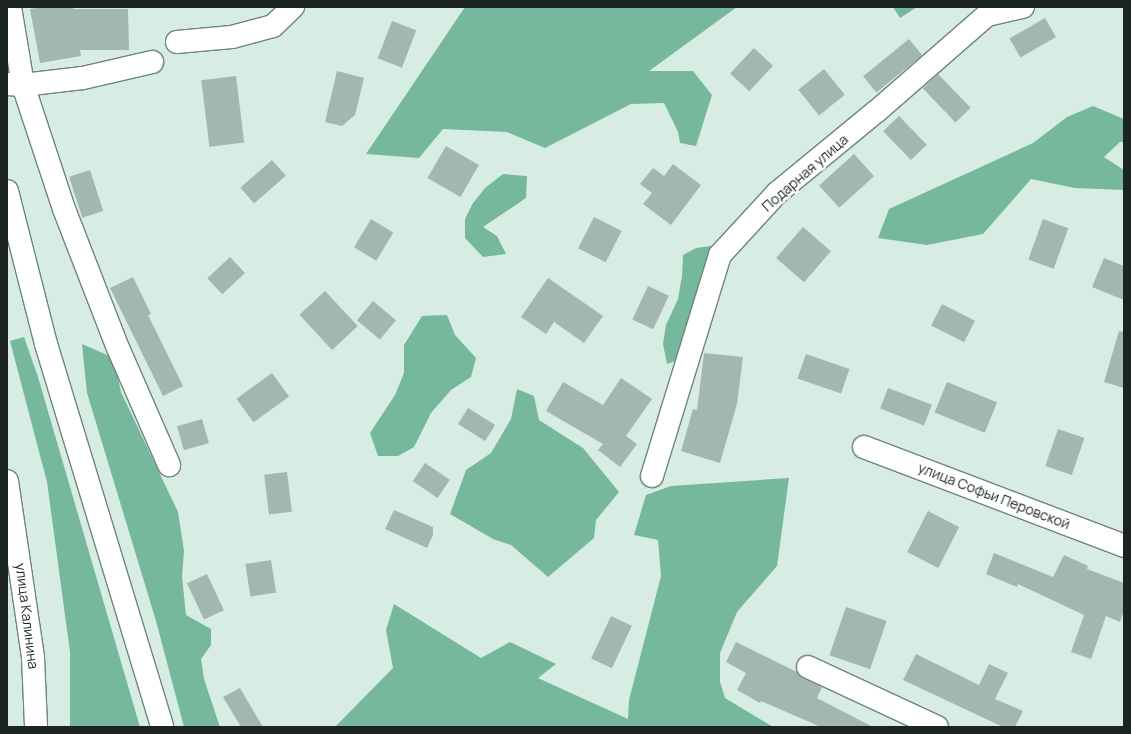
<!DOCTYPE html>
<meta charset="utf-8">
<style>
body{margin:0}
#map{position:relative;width:1131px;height:734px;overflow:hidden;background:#d7ede3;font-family:Manrope,sans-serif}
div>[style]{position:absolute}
.forest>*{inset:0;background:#75b89d}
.building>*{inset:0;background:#a2b8ae;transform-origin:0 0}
.roads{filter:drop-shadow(1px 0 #6f847a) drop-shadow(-1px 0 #6f847a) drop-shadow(0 1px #6f847a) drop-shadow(0 -1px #6f847a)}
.street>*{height:22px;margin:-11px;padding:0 11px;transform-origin:11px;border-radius:11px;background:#fff}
.primary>*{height:22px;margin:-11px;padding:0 11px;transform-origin:11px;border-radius:11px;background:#fff}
span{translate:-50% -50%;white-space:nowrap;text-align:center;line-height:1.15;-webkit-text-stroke:4px #fff;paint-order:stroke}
.street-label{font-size:14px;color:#1b2420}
.frame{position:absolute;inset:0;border:8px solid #1b2420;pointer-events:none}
</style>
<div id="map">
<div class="forest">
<i style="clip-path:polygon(465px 7px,737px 7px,649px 71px,693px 71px,712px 95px,696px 146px,680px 143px,678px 132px,664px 103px,631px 104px,545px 148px,507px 132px,443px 129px,419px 158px,366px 154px)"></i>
<i style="clip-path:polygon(893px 7px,917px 7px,900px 18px)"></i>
<i style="clip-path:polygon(1093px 106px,1124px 119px,1124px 142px,1120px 142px,1104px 157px,1124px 170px,1124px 190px,1075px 188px,1031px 179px,983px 234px,927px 245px,878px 238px,889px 209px,1033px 143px,1067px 117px)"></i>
<i style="clip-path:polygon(503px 174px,527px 176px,526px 198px,483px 227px,497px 236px,506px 254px,483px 257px,465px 238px,465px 219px,473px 203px,485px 188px)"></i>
<i style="clip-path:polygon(711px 246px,710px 270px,699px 290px,690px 315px,682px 339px,678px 360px,667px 364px,663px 344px,666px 325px,678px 299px,682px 276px,683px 255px,696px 248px)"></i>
<i style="clip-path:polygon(447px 315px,455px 335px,476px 358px,471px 377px,451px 390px,431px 413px,414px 447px,398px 456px,378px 456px,370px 433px,395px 395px,404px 373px,404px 345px,422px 316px)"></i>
<i style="clip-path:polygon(24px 337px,38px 377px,140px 727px,70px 727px,70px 652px,47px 482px,10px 341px)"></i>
<i style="clip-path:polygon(82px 344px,114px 358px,121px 392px,178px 512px,184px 551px,182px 576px,186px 615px,211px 629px,211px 645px,201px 659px,204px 679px,220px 727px,184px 727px,156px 621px,87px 393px)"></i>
<i style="clip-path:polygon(517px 389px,534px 396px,539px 420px,583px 448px,619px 492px,596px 520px,594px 538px,548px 577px,511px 545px,493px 539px,450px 514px,466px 470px,491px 453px,511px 419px)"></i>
<i style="clip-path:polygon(789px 478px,777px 566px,737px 612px,720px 653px,720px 682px,725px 698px,773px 727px,335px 727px,393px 668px,386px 630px,394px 604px,481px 658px,510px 642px,556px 664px,538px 678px,628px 719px,629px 700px,661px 576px,658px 540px,634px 535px,646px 495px,671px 486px)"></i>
</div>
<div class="building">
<i style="clip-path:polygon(43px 7px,73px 7px,73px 9px,128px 9px,129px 50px,80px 50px,81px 56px,40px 63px,30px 9px)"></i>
<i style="left:1045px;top:18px;width:22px;height:41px;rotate:60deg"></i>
<i style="left:392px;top:21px;width:26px;height:40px;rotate:21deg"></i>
<i style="left:909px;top:39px;width:21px;height:59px;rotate:51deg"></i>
<i style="left:754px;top:48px;width:26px;height:35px;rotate:43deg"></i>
<i style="left:824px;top:69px;width:33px;height:33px;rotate:51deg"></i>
<i style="clip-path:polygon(337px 71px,364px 78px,355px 115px,342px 126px,325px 122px)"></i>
<i style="left:938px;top:74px;width:47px;height:21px;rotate:46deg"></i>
<i style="left:236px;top:76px;width:67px;height:35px;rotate:83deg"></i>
<i style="left:899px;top:116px;width:40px;height:22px;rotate:46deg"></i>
<i style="left:446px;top:146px;width:38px;height:37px;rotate:30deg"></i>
<i style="left:854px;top:154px;width:30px;height:47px;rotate:48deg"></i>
<i style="left:272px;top:160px;width:21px;height:42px;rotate:49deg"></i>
<i style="clip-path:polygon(673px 164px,701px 185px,671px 225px,643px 204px,652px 193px,640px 184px,653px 168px,664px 176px)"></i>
<i style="left:90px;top:170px;width:43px;height:22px;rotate:72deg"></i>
<i style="left:594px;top:217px;width:31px;height:35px;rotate:27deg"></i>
<i style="left:371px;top:219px;width:26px;height:33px;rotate:31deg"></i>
<i style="left:1043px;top:219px;width:27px;height:43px;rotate:20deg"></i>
<i style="left:803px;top:227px;width:37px;height:41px;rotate:41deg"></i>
<i style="left:230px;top:257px;width:22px;height:31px;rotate:47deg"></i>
<i style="clip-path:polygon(1104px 258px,1124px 266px,1124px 300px,1092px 287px)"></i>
<i style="clip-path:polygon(133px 277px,151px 314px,148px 315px,183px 386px,163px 396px,110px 288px)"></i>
<i style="clip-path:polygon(548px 278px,603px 316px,584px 343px,554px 322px,546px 334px,521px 317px)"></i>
<i style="left:648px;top:286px;width:23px;height:37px;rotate:25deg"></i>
<i style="left:325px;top:291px;width:48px;height:35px;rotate:47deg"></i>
<i style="left:373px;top:301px;width:30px;height:25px;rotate:40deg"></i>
<i style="left:942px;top:304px;width:37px;height:24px;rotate:27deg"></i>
<i style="clip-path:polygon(1119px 331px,1124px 332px,1124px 388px,1104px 382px)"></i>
<i style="clip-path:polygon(704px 353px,743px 357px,737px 404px,720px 463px,681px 451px,693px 409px,697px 410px)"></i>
<i style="left:806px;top:354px;width:46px;height:26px;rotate:19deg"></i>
<i style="left:272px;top:373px;width:29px;height:44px;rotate:54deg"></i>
<i style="clip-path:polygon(621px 378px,652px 399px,626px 436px,637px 444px,620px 467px,598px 450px,603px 444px,546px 411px,563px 382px,603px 405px)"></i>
<i style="left:947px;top:382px;width:54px;height:33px;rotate:22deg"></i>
<i style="left:888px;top:388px;width:47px;height:22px;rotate:21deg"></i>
<i style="left:468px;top:408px;width:32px;height:19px;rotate:32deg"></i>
<i style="left:202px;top:419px;width:25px;height:26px;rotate:74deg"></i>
<i style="left:1058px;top:429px;width:28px;height:39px;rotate:19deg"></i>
<i style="left:425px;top:463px;width:30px;height:22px;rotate:34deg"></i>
<i style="left:287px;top:472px;width:40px;height:23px;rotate:83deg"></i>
<i style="clip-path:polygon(394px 510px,433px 527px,433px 535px,427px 548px,385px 529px)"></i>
<i style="left:928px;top:511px;width:35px;height:46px;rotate:27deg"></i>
<i style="clip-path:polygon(994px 553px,1053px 577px,1064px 555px,1088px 566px,1087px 569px,1124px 583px,1124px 610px,1120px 622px,1106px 616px,1091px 659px,1071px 652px,1084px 615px,1018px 584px,1017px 587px,986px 574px)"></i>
<i style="left:271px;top:560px;width:33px;height:26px;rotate:81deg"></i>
<i style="left:207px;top:574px;width:40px;height:22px;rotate:65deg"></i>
<i style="left:846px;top:607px;width:43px;height:51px;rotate:19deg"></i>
<i style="left:611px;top:616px;width:23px;height:47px;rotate:25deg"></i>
<i style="clip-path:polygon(736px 642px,797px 672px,803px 678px,822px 687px,817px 698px,873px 727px,821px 727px,761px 701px,760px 703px,737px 690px,746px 673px,726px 662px)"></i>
<i style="clip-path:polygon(916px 654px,979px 685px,989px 664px,1008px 673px,995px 699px,1023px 711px,1015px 727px,1003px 727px,903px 680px)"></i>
<i style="clip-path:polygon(240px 688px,263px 727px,241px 727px,223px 697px)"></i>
</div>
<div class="roads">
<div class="street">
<i style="left:10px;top:7px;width:79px;rotate:80.5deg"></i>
<i style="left:23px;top:85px;width:131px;rotate:71.7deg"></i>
<i style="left:64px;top:209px;width:149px;rotate:68.8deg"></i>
<i style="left:118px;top:348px;width:128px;rotate:66.4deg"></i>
<i style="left:177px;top:42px;width:55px;rotate:-5.2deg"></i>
<i style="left:232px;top:37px;width:42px;rotate:-15deg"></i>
<i style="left:273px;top:26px;width:28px;rotate:-44deg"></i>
<i style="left:7px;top:84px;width:16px;rotate:4deg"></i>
<i style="left:23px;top:85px;width:60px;rotate:-6.7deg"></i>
<i style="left:83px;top:78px;width:71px;rotate:-13.1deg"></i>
<i style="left:864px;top:447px;width:278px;rotate:20.8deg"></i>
<i style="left:652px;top:476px;width:231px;rotate:-72.9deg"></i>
<i style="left:720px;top:255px;width:84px;rotate:-47.4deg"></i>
<i style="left:777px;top:193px;width:129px;rotate:-39.4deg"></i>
<i style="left:877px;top:111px;width:146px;rotate:-41.1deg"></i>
<i style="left:987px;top:15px;width:37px;rotate:-13deg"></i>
<i style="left:808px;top:667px;width:142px;rotate:24.9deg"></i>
</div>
<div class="primary">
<i style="left:7px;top:191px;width:158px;rotate:75.7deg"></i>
<i style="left:46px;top:344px;width:400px;rotate:73.1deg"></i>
<i style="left:7px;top:481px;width:178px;rotate:81.6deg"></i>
<i style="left:33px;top:657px;width:70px;rotate:87.5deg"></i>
</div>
</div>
<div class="street-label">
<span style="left:805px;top:173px;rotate:-41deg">Подарная улица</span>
<span style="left:994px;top:496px;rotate:21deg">улица Софьи Перовской</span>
<span style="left:27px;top:616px;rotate:83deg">улица Калинина</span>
</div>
<div class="frame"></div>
</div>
